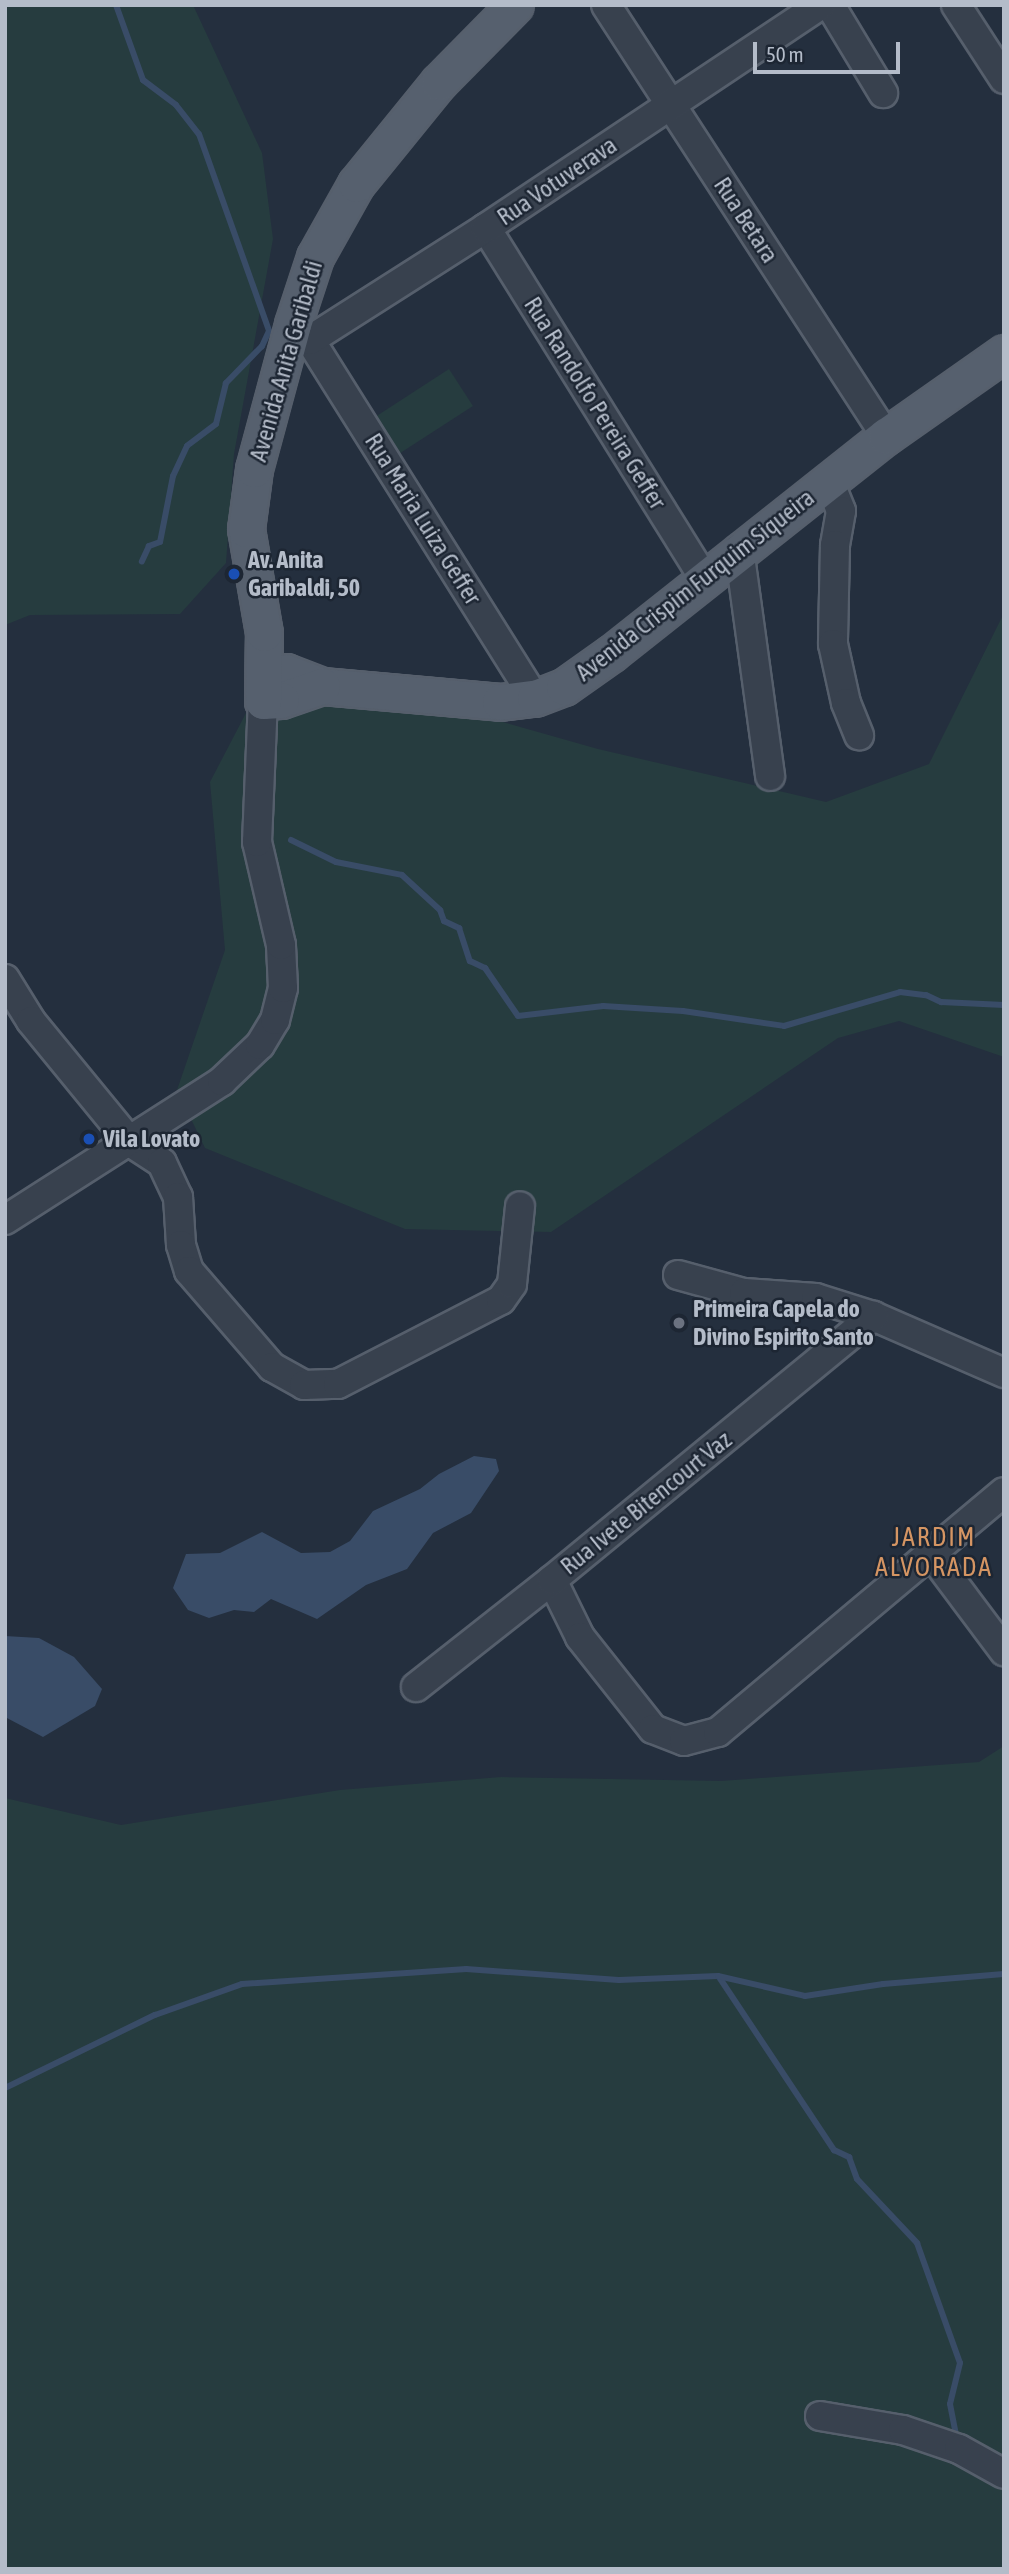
<!DOCTYPE html>
<style>
body{margin:0}
#map{position:relative;width:1009px;height:2574px;overflow:hidden;background:#242f3e;font-family:"Asap Condensed",sans-serif}
div>[style]{position:absolute}
.green>*{inset:0;background:#263c3f;transform-origin:0 0}
.water>*{inset:0;background:#394c67}
.stream>*{height:6px;margin:-3px;padding:0 3px;transform-origin:3px;border-radius:3px;background:#394c67}
.roads{filter:drop-shadow(2px 0 #565f6c) drop-shadow(-2px 0 #565f6c) drop-shadow(0 2px #565f6c) drop-shadow(0 -2px #565f6c)}
.minor>*{height:28px;margin:-14px;padding:0 14px;transform-origin:14px;border-radius:14px;background:#38414e}
.major>*{height:35px;margin:-17.5px;padding:0 17.5px;transform-origin:17.5px;border-radius:17.5px;background:#56606e}
.dots>*{width:19px;height:19px;translate:-50% -50%;box-sizing:border-box;border:4px solid #1d2633;border-radius:50%}
span{translate:-50% -50%;white-space:nowrap;text-align:center;line-height:1.15;-webkit-text-stroke:5px #1d2633;paint-order:stroke}
.street-label{font-size:24px;color:#b4bcc9}
.poi-label{font-size:24px;color:#b4bcc9;font-weight:700}
.left{translate:0 -50%;text-align:left}
.neighbourhood-label{font-size:26px;color:#d59563;letter-spacing:2px}
.frame{position:absolute;inset:0;border:7px solid #b4bcc9;pointer-events:none}
.scale{position:absolute;left:753px;top:42px;width:147px;height:32px;box-sizing:border-box;border:4px solid #b4bcc9;border-top:0;padding-left:9px;font-size:21px;line-height:24px;white-space:nowrap;color:#b4bcc9;-webkit-text-stroke:5px #1d2633;paint-order:stroke}
</style>
<div id="map">
<div class="green">
<i style="clip-path:polygon(5px 5px,193px 5px,262px 153px,273px 239px,234px 454px,226px 563px,180px 614px,30px 615px,5px 625px)"></i>
<i style="left:449px;top:369px;width:44px;height:89px;rotate:57deg"></i>
<i style="clip-path:polygon(1004px 613px,1004px 1057px,899px 1021px,838px 1038px,551px 1232px,405px 1229px,205px 1148px,177px 1090px,225px 950px,210px 782px,246px 713px,355px 680px,598px 749px,826px 802px,929px 764px)"></i>
<i style="clip-path:polygon(1004px 1746px,1004px 2569px,5px 2569px,5px 1798px,121px 1825px,340px 1790px,501px 1777px,721px 1781px,979px 1762px)"></i>
</div>
<div class="water">
<i style="clip-path:polygon(474px 1456px,496px 1459px,499px 1471px,471px 1513px,433px 1533px,407px 1569px,366px 1585px,317px 1619px,271px 1599px,254px 1612px,234px 1610px,209px 1618px,188px 1610px,173px 1588px,186px 1554px,220px 1553px,262px 1532px,301px 1553px,330px 1552px,350px 1541px,373px 1511px,420px 1489px,439px 1474px)"></i>
<i style="clip-path:polygon(5px 1636px,39px 1638px,74px 1657px,102px 1689px,95px 1706px,43px 1737px,5px 1717px)"></i>
</div>
<div class="stream">
<i style="left:116px;top:5px;width:80px;rotate:70.2deg"></i>
<i style="left:143px;top:80px;width:41px;rotate:37.1deg"></i>
<i style="left:176px;top:105px;width:37px;rotate:52deg"></i>
<i style="left:199px;top:134px;width:209px;rotate:70.4deg"></i>
<i style="left:269px;top:331px;width:17px;rotate:115deg"></i>
<i style="left:262px;top:346px;width:52px;rotate:134.2deg"></i>
<i style="left:226px;top:383px;width:42px;rotate:103.7deg"></i>
<i style="left:216px;top:424px;width:36px;rotate:143deg"></i>
<i style="left:187px;top:446px;width:33px;rotate:115deg"></i>
<i style="left:173px;top:476px;width:67px;rotate:101.1deg"></i>
<i style="left:160px;top:542px;width:12px;rotate:160deg"></i>
<i style="left:149px;top:546px;width:17px;rotate:115deg"></i>
<i style="left:291px;top:840px;width:50px;rotate:26.1deg"></i>
<i style="left:336px;top:862px;width:67px;rotate:11.1deg"></i>
<i style="left:402px;top:875px;width:52px;rotate:42.6deg"></i>
<i style="left:440px;top:910px;width:12px;rotate:70deg"></i>
<i style="left:444px;top:921px;width:17px;rotate:25deg"></i>
<i style="left:459px;top:928px;width:35px;rotate:72deg"></i>
<i style="left:470px;top:961px;width:17px;rotate:25deg"></i>
<i style="left:485px;top:968px;width:58px;rotate:55.5deg"></i>
<i style="left:518px;top:1016px;width:86px;rotate:-6.7deg"></i>
<i style="left:603px;top:1006px;width:80px;rotate:3.6deg"></i>
<i style="left:683px;top:1011px;width:102px;rotate:8.4deg"></i>
<i style="left:784px;top:1026px;width:121px;rotate:-16.3deg"></i>
<i style="left:900px;top:992px;width:26px;rotate:7deg"></i>
<i style="left:926px;top:995px;width:17px;rotate:25deg"></i>
<i style="left:941px;top:1002px;width:63px;rotate:2.7deg"></i>
<i style="left:719px;top:1977px;width:208px;rotate:56.4deg"></i>
<i style="left:834px;top:2150px;width:17px;rotate:25deg"></i>
<i style="left:849px;top:2157px;width:23px;rotate:70deg"></i>
<i style="left:857px;top:2179px;width:88px;rotate:46.8deg"></i>
<i style="left:917px;top:2243px;width:127px;rotate:70.3deg"></i>
<i style="left:960px;top:2363px;width:42px;rotate:103.7deg"></i>
<i style="left:950px;top:2404px;width:37px;rotate:79deg"></i>
<i style="left:5px;top:2088px;width:167px;rotate:-26deg"></i>
<i style="left:155px;top:2015px;width:92px;rotate:-19.6deg"></i>
<i style="left:242px;top:1984px;width:225px;rotate:-3.8deg"></i>
<i style="left:466px;top:1969px;width:153px;rotate:4.1deg"></i>
<i style="left:619px;top:1980px;width:99px;rotate:-2.3deg"></i>
<i style="left:718px;top:1976px;width:89px;rotate:12.9deg"></i>
<i style="left:805px;top:1996px;width:79px;rotate:-8.7deg"></i>
<i style="left:883px;top:1984px;width:121px;rotate:-4.7deg"></i>
</div>
<div class="roads">
<div class="minor">
<i style="left:606px;top:5px;width:514px;rotate:56.99deg"></i>
<i style="left:830px;top:5px;width:103px;rotate:58.9deg"></i>
<i style="left:956px;top:5px;width:88px;rotate:57deg"></i>
<i style="left:486px;top:228px;width:412px;rotate:58.1deg"></i>
<i style="left:296px;top:327px;width:19px;rotate:43deg"></i>
<i style="left:310px;top:340px;width:423px;rotate:57.9deg"></i>
<i style="left:310px;top:340px;width:209px;rotate:-32.5deg"></i>
<i style="left:486px;top:228px;width:402px;rotate:-33.7deg"></i>
<i style="left:829px;top:481px;width:32px;rotate:68deg"></i>
<i style="left:841px;top:511px;width:35px;rotate:100deg"></i>
<i style="left:835px;top:545px;width:99px;rotate:91.2deg"></i>
<i style="left:833px;top:644px;width:60px;rotate:77.6deg"></i>
<i style="left:846px;top:703px;width:35px;rotate:68deg"></i>
<i style="left:739px;top:549px;width:229px;rotate:82.2deg"></i>
<i style="left:5px;top:979px;width:49px;rotate:58.2deg"></i>
<i style="left:31px;top:1021px;width:156px;rotate:50.7deg"></i>
<i style="left:130px;top:1142px;width:38px;rotate:33deg"></i>
<i style="left:162px;top:1163px;width:38px;rotate:65deg"></i>
<i style="left:178px;top:1197px;width:48px;rotate:86.4deg"></i>
<i style="left:181px;top:1245px;width:27px;rotate:73deg"></i>
<i style="left:189px;top:1271px;width:127px;rotate:49.2deg"></i>
<i style="left:272px;top:1367px;width:37px;rotate:29deg"></i>
<i style="left:304px;top:1385px;width:34px;rotate:-2deg"></i>
<i style="left:338px;top:1384px;width:183px;rotate:-27.3deg"></i>
<i style="left:501px;top:1300px;width:19px;rotate:-55deg"></i>
<i style="left:512px;top:1284px;width:78px;rotate:-84.1deg"></i>
<i style="left:5px;top:1220px;width:258px;rotate:-32.6deg"></i>
<i style="left:222px;top:1081px;width:52px;rotate:-43.5deg"></i>
<i style="left:260px;top:1045px;width:29px;rotate:-59deg"></i>
<i style="left:275px;top:1020px;width:33px;rotate:-76deg"></i>
<i style="left:283px;top:988px;width:43px;rotate:-92.7deg"></i>
<i style="left:281px;top:945px;width:106px;rotate:-103.1deg"></i>
<i style="left:257px;top:842px;width:141px;rotate:-87.6deg"></i>
<i style="left:678px;top:1275px;width:68px;rotate:15.3deg"></i>
<i style="left:744px;top:1293px;width:72px;rotate:4deg"></i>
<i style="left:816px;top:1298px;width:60px;rotate:17.5deg"></i>
<i style="left:873px;top:1316px;width:143px;rotate:23.5deg"></i>
<i style="left:930px;top:1552px;width:124px;rotate:53.2deg"></i>
<i style="left:552px;top:1580px;width:64px;rotate:63.8deg"></i>
<i style="left:580px;top:1637px;width:117px;rotate:51.6deg"></i>
<i style="left:653px;top:1729px;width:33px;rotate:21deg"></i>
<i style="left:684px;top:1741px;width:35px;rotate:-15deg"></i>
<i style="left:718px;top:1732px;width:373px;rotate:-40deg"></i>
<i style="left:416px;top:1687px;width:173px;rotate:-38.2deg"></i>
<i style="left:552px;top:1580px;width:416px;rotate:-39.4deg"></i>
<i style="left:820px;top:2416px;width:84px;rotate:9.6deg"></i>
<i style="left:903px;top:2430px;width:59px;rotate:18.7deg"></i>
<i style="left:959px;top:2449px;width:51px;rotate:29.1deg"></i>
</div>
<div class="major">
<i style="left:266px;top:673px;width:20px;rotate:-3deg"></i>
<i style="left:286px;top:672px;width:39px;rotate:21deg"></i>
<i style="left:322px;top:686px;width:179px;rotate:5.1deg"></i>
<i style="left:500px;top:702px;width:35px;rotate:-7deg"></i>
<i style="left:535px;top:698px;width:31px;rotate:-21deg"></i>
<i style="left:564px;top:687px;width:59px;rotate:-35.3deg"></i>
<i style="left:612px;top:653px;width:350px;rotate:-38.4deg"></i>
<i style="left:886px;top:436px;width:144px;rotate:-35.1deg"></i>
<i style="left:322px;top:686px;width:43px;rotate:161.1deg"></i>
<i style="left:281px;top:700px;width:18px;rotate:177deg"></i>
<i style="left:263px;top:701px;width:68px;rotate:-89.2deg"></i>
<i style="left:264px;top:633px;width:106px;rotate:-99.8deg"></i>
<i style="left:246px;top:529px;width:61px;rotate:-82.4deg"></i>
<i style="left:254px;top:469px;width:150px;rotate:-74.9deg"></i>
<i style="left:293px;top:324px;width:71px;rotate:-71.8deg"></i>
<i style="left:315px;top:257px;width:84px;rotate:-60.7deg"></i>
<i style="left:356px;top:184px;width:132px;rotate:-50.9deg"></i>
<i style="left:439px;top:82px;width:108px;rotate:-45.4deg"></i>
</div>
</div>
<div class="dots">
<i style="left:234px;top:574px;background:#1a4fb4"></i>
<i style="left:89px;top:1139px;background:#1a4fb4"></i>
<i style="left:679px;top:1323px;background:#6b7280"></i>
</div>
<div class="street-label">
<span style="left:557px;top:181px;rotate:-34deg">Rua Votuverava</span>
<span style="left:746px;top:220px;rotate:57deg">Rua Betara</span>
<span style="left:286px;top:361px;rotate:-74deg">Avenida Anita Garibaldi</span>
<span style="left:595px;top:403px;rotate:58deg">Rua Randolfo Pereira Geffer</span>
<span style="left:423px;top:519px;rotate:58deg">Rua Maria Luiza Geffer</span>
<span style="left:695px;top:585px;rotate:-38deg">Avenida Crispim Furquim Siqueira</span>
<span style="left:646px;top:1503px;rotate:-39deg">Rua Ivete Bitencourt Vaz</span>
</div>
<div class="poi-label">
<span class="left" style="left:248px;top:574px">Av. Anita<br>Garibaldi, 50</span>
<span class="left" style="left:103px;top:1139px">Vila Lovato</span>
<span class="left" style="left:693px;top:1323px">Primeira Capela do<br>Divino Espirito Santo</span>
</div>
<div class="neighbourhood-label">
<span style="left:934px;top:1553px">JARDIM<br>ALVORADA</span>
</div>
<div class="frame"></div>
<div class="scale">50 m</div>
</div>
